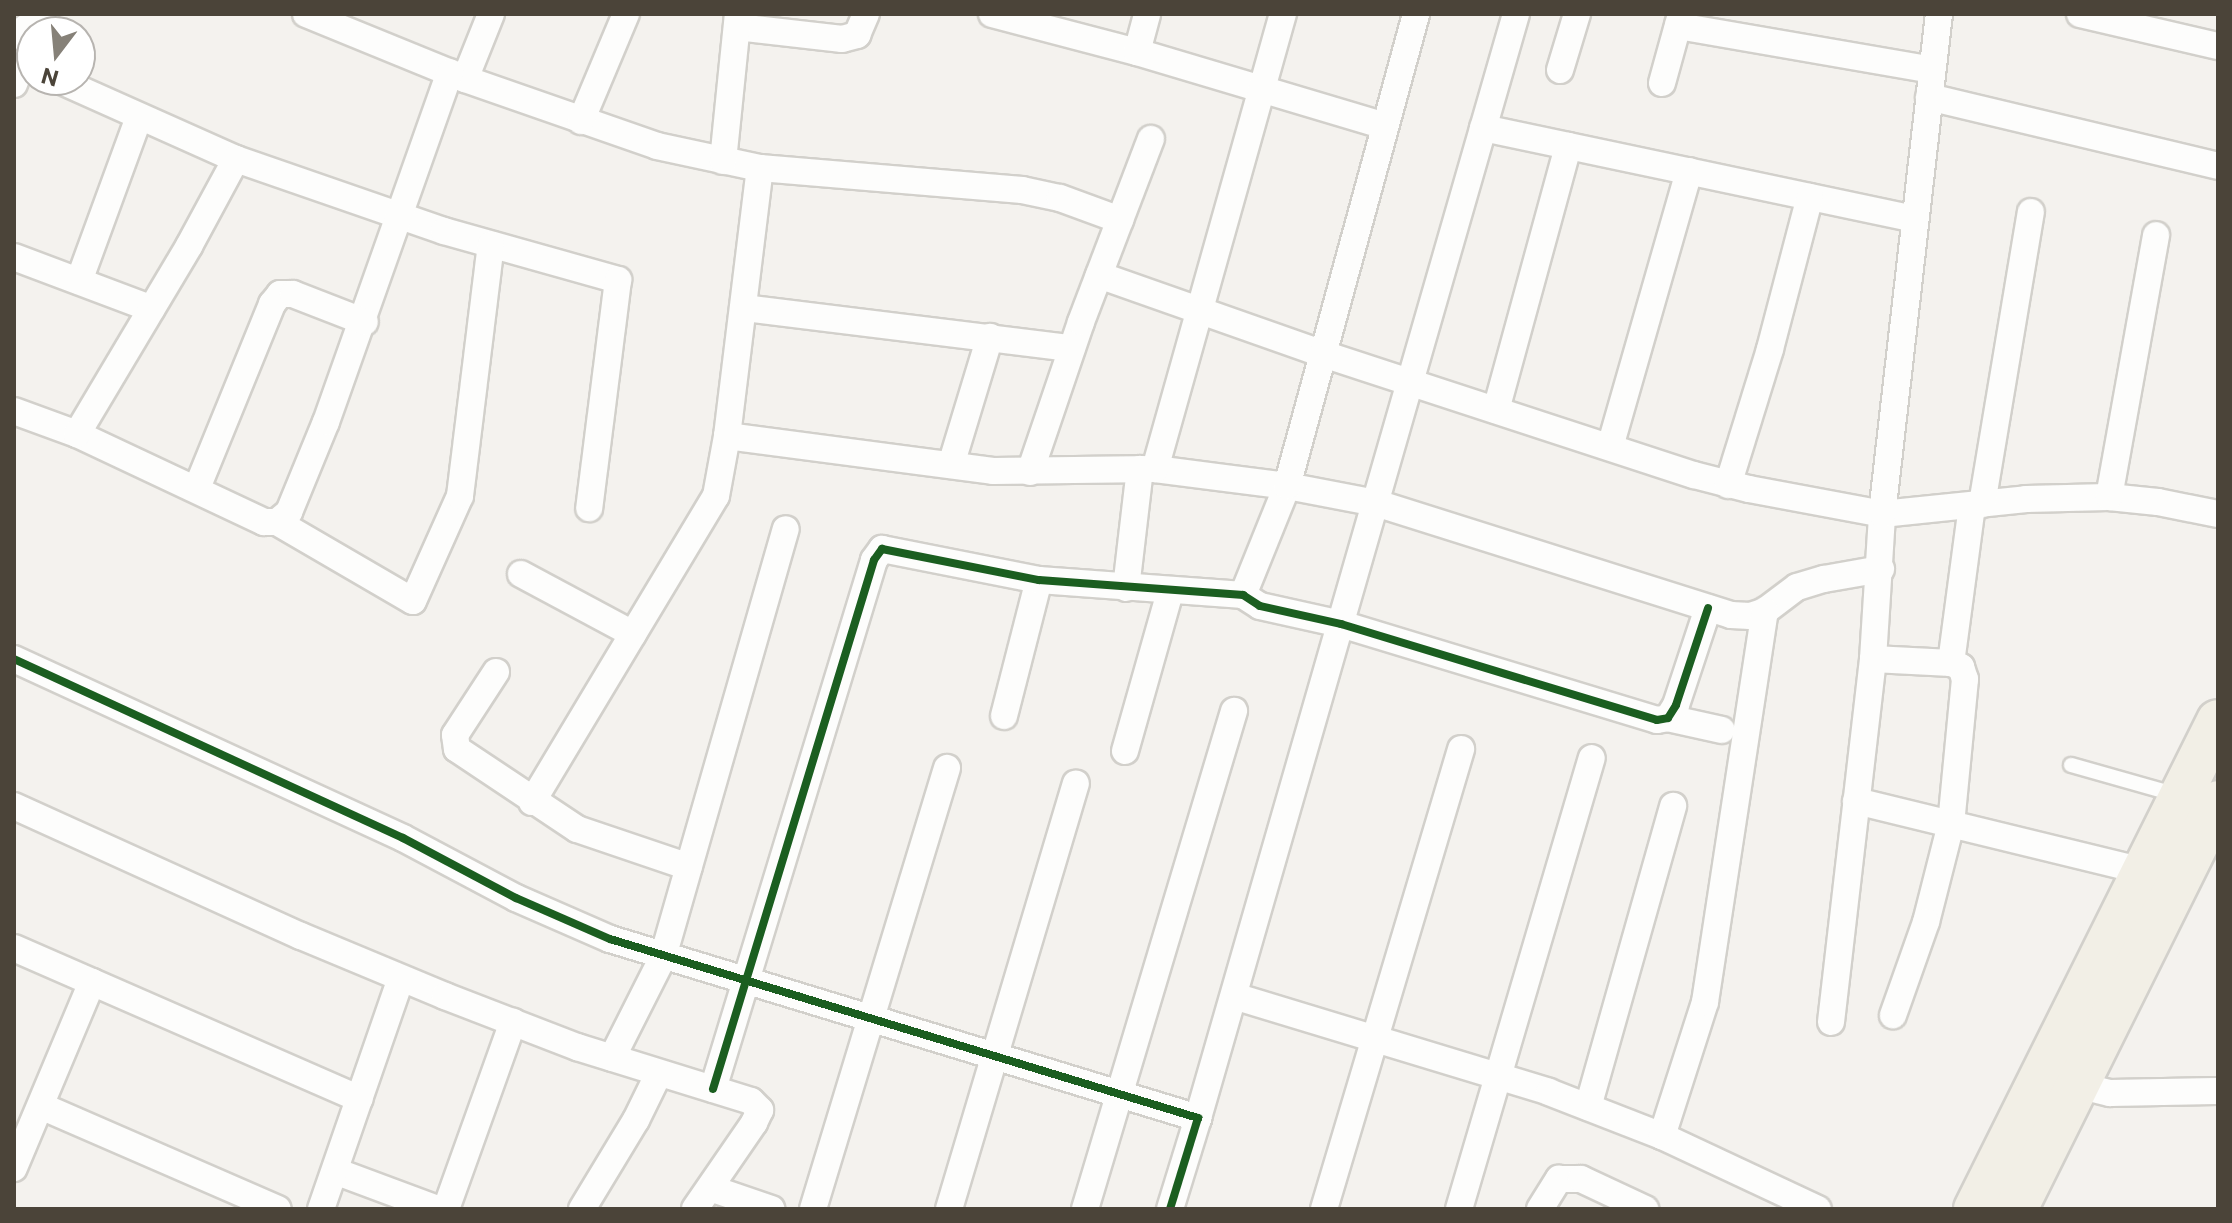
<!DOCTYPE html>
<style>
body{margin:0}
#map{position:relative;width:2232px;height:1223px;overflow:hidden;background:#f4f2ee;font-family:Commissioner,sans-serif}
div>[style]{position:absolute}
.roads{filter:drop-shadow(2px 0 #d2d0cb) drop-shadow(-2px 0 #d2d0cb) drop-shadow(0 2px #d2d0cb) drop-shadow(0 -2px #d2d0cb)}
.lane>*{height:14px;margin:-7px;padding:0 7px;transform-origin:7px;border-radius:7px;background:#fdfdfc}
.street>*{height:26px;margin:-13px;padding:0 13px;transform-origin:13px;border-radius:13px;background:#fdfdfc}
.primary>*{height:42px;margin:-21px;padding:0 21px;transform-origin:21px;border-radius:21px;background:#f2efe6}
.cycleway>*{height:8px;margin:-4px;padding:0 4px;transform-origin:4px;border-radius:4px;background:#1b5e20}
span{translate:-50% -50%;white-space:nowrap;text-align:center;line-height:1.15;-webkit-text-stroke:6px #fff;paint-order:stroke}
.frame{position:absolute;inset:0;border:16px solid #4b4439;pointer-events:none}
.north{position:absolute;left:16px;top:16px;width:80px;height:80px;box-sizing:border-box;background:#fff;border:2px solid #b7b4b0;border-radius:50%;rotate:196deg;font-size:22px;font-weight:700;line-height:32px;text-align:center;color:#4b4439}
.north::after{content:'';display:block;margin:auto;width:28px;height:36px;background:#868178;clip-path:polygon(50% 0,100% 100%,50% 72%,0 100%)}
</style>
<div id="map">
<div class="roads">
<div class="lane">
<i style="left:2071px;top:765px;width:110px;rotate:15.8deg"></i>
</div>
<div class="street">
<i style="left:306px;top:14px;width:172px;rotate:22.2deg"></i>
<i style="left:465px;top:79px;width:203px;rotate:19.2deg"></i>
<i style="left:657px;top:146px;width:105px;rotate:12.1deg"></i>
<i style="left:760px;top:168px;width:263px;rotate:4.8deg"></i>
<i style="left:1022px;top:190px;width:39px;rotate:12deg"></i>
<i style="left:1060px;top:198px;width:64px;rotate:20.1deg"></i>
<i style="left:992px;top:14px;width:150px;rotate:14.7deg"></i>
<i style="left:1137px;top:52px;width:259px;rotate:16.6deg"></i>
<i style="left:2080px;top:14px;width:142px;rotate:13.1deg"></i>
<i style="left:1678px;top:26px;width:258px;rotate:9.8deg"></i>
<i style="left:737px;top:27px;width:106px;rotate:6.5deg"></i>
<i style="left:842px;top:39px;width:16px;rotate:-15deg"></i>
<i style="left:857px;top:35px;width:23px;rotate:-67deg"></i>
<i style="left:14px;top:36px;width:38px;rotate:-35deg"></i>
<i style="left:1137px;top:52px;width:39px;rotate:-75deg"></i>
<i style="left:1560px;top:70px;width:59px;rotate:-73.1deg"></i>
<i style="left:465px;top:79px;width:70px;rotate:-68.2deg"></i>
<i style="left:59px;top:80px;width:194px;rotate:24.1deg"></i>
<i style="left:236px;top:159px;width:220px;rotate:19.1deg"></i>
<i style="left:444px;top:231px;width:181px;rotate:15.7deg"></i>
<i style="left:618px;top:280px;width:230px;rotate:97.2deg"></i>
<i style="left:1662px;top:83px;width:72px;rotate:-74.6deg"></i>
<i style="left:14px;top:84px;width:22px;rotate:-69deg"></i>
<i style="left:1929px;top:97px;width:297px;rotate:13.4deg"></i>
<i style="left:581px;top:121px;width:116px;rotate:-67.2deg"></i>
<i style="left:1483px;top:128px;width:441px;rotate:11.9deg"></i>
<i style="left:723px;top:161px;width:148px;rotate:-84.2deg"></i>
<i style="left:14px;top:257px;width:147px;rotate:20.6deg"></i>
<i style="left:1099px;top:275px;width:238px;rotate:19.4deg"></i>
<i style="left:1323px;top:354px;width:390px;rotate:18.1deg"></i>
<i style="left:1694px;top:475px;width:57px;rotate:14.3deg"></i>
<i style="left:1749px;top:489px;width:135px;rotate:10.6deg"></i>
<i style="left:1882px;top:514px;width:145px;rotate:-5.9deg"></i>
<i style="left:2026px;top:499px;width:83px;rotate:-1.4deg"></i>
<i style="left:2109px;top:497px;width:49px;rotate:5.8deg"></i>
<i style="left:2158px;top:502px;width:61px;rotate:11.3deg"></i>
<i style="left:79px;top:281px;width:175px;rotate:-69.9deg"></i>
<i style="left:744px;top:308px;width:330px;rotate:7deg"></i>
<i style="left:1496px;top:410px;width:274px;rotate:-74.7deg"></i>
<i style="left:14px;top:411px;width:67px;rotate:20.1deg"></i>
<i style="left:77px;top:434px;width:207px;rotate:25.2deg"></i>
<i style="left:264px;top:522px;width:13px"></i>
<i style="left:277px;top:522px;width:16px;rotate:-40deg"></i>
<i style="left:289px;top:512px;width:97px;rotate:-67.7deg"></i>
<i style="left:326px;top:422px;width:371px;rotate:-70.5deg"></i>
<i style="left:77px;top:434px;width:219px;rotate:-59.2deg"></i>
<i style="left:189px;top:246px;width:99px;rotate:-61.6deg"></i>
<i style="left:727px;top:436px;width:268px;rotate:7.5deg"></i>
<i style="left:993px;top:471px;width:162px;rotate:-0.7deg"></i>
<i style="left:1155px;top:469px;width:133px;rotate:7.3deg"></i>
<i style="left:1287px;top:486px;width:91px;rotate:10.8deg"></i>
<i style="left:1376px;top:503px;width:372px;rotate:17.5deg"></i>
<i style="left:1731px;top:615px;width:19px;rotate:3deg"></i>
<i style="left:1750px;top:616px;width:16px;rotate:-18deg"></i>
<i style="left:1765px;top:611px;width:40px;rotate:-37deg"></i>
<i style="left:1797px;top:587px;width:28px;rotate:-17deg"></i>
<i style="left:1824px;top:579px;width:58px;rotate:-10deg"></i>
<i style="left:1610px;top:447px;width:287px;rotate:-74deg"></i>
<i style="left:951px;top:465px;width:134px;rotate:-73.1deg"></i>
<i style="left:1155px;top:469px;width:473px;rotate:-74.3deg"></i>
<i style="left:1030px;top:472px;width:158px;rotate:-71.2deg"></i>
<i style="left:1081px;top:322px;width:196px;rotate:-69.1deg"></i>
<i style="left:1728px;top:485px;width:142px;rotate:-72.8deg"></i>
<i style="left:1770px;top:349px;width:157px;rotate:-75.3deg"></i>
<i style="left:197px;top:488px;width:199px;rotate:-67.8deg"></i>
<i style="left:272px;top:304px;width:13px;rotate:-51deg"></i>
<i style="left:280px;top:294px;width:13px"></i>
<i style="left:293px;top:294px;width:77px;rotate:21.3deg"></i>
<i style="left:2109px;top:497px;width:266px;rotate:-79.8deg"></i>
<i style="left:1982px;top:504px;width:296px;rotate:-80.5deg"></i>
<i style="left:277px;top:522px;width:157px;rotate:30.2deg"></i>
<i style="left:413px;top:601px;width:115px;rotate:-65.9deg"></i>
<i style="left:460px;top:496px;width:253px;rotate:-83deg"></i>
<i style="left:521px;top:574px;width:127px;rotate:28.2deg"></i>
<i style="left:1126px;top:588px;width:120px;rotate:-83.3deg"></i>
<i style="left:1243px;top:595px;width:118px;rotate:-68deg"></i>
<i style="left:1287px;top:486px;width:489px;rotate:-74.7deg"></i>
<i style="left:14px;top:659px;width:428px;rotate:24.7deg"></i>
<i style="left:403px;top:838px;width:128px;rotate:28deg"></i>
<i style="left:516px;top:898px;width:103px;rotate:23.6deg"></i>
<i style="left:610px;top:939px;width:615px;rotate:16.93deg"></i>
<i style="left:1198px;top:1118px;width:95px;rotate:107.1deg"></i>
<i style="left:1873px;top:659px;width:78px;rotate:2.9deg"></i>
<i style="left:1951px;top:663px;width:11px;rotate:22deg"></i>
<i style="left:1961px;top:667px;width:13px;rotate:72deg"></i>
<i style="left:1965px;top:679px;width:146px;rotate:95.5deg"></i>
<i style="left:1951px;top:824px;width:101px;rotate:104.3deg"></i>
<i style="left:1926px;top:922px;width:99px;rotate:109.5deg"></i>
<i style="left:1951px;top:663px;width:158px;rotate:-82.4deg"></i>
<i style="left:496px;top:672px;width:75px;rotate:123.1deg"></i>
<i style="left:455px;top:735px;width:14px;rotate:82deg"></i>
<i style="left:457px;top:749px;width:144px;rotate:33.7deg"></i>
<i style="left:577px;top:829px;width:118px;rotate:18.7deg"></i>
<i style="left:1004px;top:716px;width:140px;rotate:-75.6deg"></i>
<i style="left:1668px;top:718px;width:55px;rotate:12.5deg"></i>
<i style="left:1125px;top:751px;width:165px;rotate:-74.2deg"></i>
<i style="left:1856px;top:801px;width:296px;rotate:13.7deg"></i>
<i style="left:532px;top:802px;width:357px;rotate:-59deg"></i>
<i style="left:716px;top:496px;width:61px;rotate:-79.6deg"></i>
<i style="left:727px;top:436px;width:270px;rotate:-83deg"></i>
<i style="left:14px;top:806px;width:315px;rotate:24.4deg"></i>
<i style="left:301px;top:936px;width:156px;rotate:22.6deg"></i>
<i style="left:445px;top:996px;width:142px;rotate:21.1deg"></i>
<i style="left:577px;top:1047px;width:182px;rotate:17.2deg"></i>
<i style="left:751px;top:1101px;width:13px;rotate:45deg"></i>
<i style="left:760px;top:1110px;width:14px;rotate:115deg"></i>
<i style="left:754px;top:1123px;width:104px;rotate:124.5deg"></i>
<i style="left:14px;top:948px;width:85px;rotate:23.6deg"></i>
<i style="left:92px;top:982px;width:202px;rotate:112.8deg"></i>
<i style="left:92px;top:982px;width:292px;rotate:23.6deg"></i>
<i style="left:1234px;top:996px;width:329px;rotate:16.9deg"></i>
<i style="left:1549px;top:1092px;width:121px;rotate:21.3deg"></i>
<i style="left:1662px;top:1136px;width:172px;rotate:25.1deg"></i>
<i style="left:1831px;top:1022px;width:365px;rotate:-83.4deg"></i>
<i style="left:1873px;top:659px;width:145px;rotate:-86.4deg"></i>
<i style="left:1882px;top:514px;width:503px;rotate:-83.5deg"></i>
<i style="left:612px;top:1058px;width:113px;rotate:-63.2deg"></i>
<i style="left:663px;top:957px;width:445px;rotate:-74deg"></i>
<i style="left:2077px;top:1085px;width:34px;rotate:14deg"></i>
<i style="left:2110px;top:1093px;width:108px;rotate:-1.1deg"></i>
<i style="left:713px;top:1089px;width:553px;rotate:-73.07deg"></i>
<i style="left:874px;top:560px;width:14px;rotate:-54deg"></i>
<i style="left:882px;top:549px;width:160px;rotate:11.2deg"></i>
<i style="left:1039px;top:580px;width:205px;rotate:4.2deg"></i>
<i style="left:1243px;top:595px;width:20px;rotate:33deg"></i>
<i style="left:1260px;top:606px;width:83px;rotate:12.5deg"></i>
<i style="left:1341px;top:624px;width:330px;rotate:16.9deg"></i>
<i style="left:1657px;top:720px;width:11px;rotate:-10deg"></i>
<i style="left:1668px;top:718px;width:15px;rotate:-58deg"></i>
<i style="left:1676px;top:705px;width:102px;rotate:-71.7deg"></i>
<i style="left:41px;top:1106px;width:258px;rotate:23.5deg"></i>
<i style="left:1588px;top:1107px;width:313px;rotate:-74.2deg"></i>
<i style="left:1198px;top:1118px;width:1149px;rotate:-73.93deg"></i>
<i style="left:1662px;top:1136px;width:141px;rotate:-72.2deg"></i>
<i style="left:1705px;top:1002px;width:396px;rotate:-81.3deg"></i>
<i style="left:335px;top:1171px;width:109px;rotate:20.4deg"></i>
<i style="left:710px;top:1188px;width:65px;rotate:19deg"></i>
<i style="left:321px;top:1209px;width:244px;rotate:-70.9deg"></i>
<i style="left:446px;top:1209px;width:199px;rotate:-70.3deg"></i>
<i style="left:582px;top:1209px;width:104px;rotate:-58.8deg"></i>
<i style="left:636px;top:1120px;width:52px;rotate:-63.9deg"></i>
<i style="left:813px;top:1209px;width:461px;rotate:-73.1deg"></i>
<i style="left:949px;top:1209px;width:444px;rotate:-73.4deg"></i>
<i style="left:1085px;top:1209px;width:520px;rotate:-73.34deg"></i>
<i style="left:1324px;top:1209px;width:480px;rotate:-73.4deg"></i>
<i style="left:1459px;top:1209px;width:470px;rotate:-73.6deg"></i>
<i style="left:1540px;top:1209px;width:36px;rotate:-58deg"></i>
<i style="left:1559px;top:1179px;width:22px"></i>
<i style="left:1581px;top:1179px;width:71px;rotate:25.1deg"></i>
</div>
<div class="primary">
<i style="left:1975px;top:1209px;width:545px;rotate:-63.53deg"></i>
<i style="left:2016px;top:1209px;width:454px;rotate:-63.6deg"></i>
</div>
</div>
<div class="cycleway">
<i style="left:14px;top:659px;width:428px;rotate:24.7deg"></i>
<i style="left:403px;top:838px;width:128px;rotate:28deg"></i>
<i style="left:516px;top:898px;width:103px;rotate:23.6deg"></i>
<i style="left:610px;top:939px;width:615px;rotate:16.93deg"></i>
<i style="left:1198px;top:1118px;width:95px;rotate:107.1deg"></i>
<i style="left:713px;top:1089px;width:553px;rotate:-73.07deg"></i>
<i style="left:874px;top:560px;width:14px;rotate:-54deg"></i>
<i style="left:882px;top:549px;width:160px;rotate:11.2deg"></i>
<i style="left:1039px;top:580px;width:205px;rotate:4.2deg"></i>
<i style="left:1243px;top:595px;width:20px;rotate:33deg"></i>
<i style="left:1260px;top:606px;width:83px;rotate:12.5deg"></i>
<i style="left:1341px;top:624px;width:330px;rotate:16.9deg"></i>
<i style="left:1657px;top:720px;width:11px;rotate:-10deg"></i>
<i style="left:1668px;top:718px;width:15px;rotate:-58deg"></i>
<i style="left:1676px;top:705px;width:102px;rotate:-71.7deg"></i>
</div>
<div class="frame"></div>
<div class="north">N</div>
</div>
